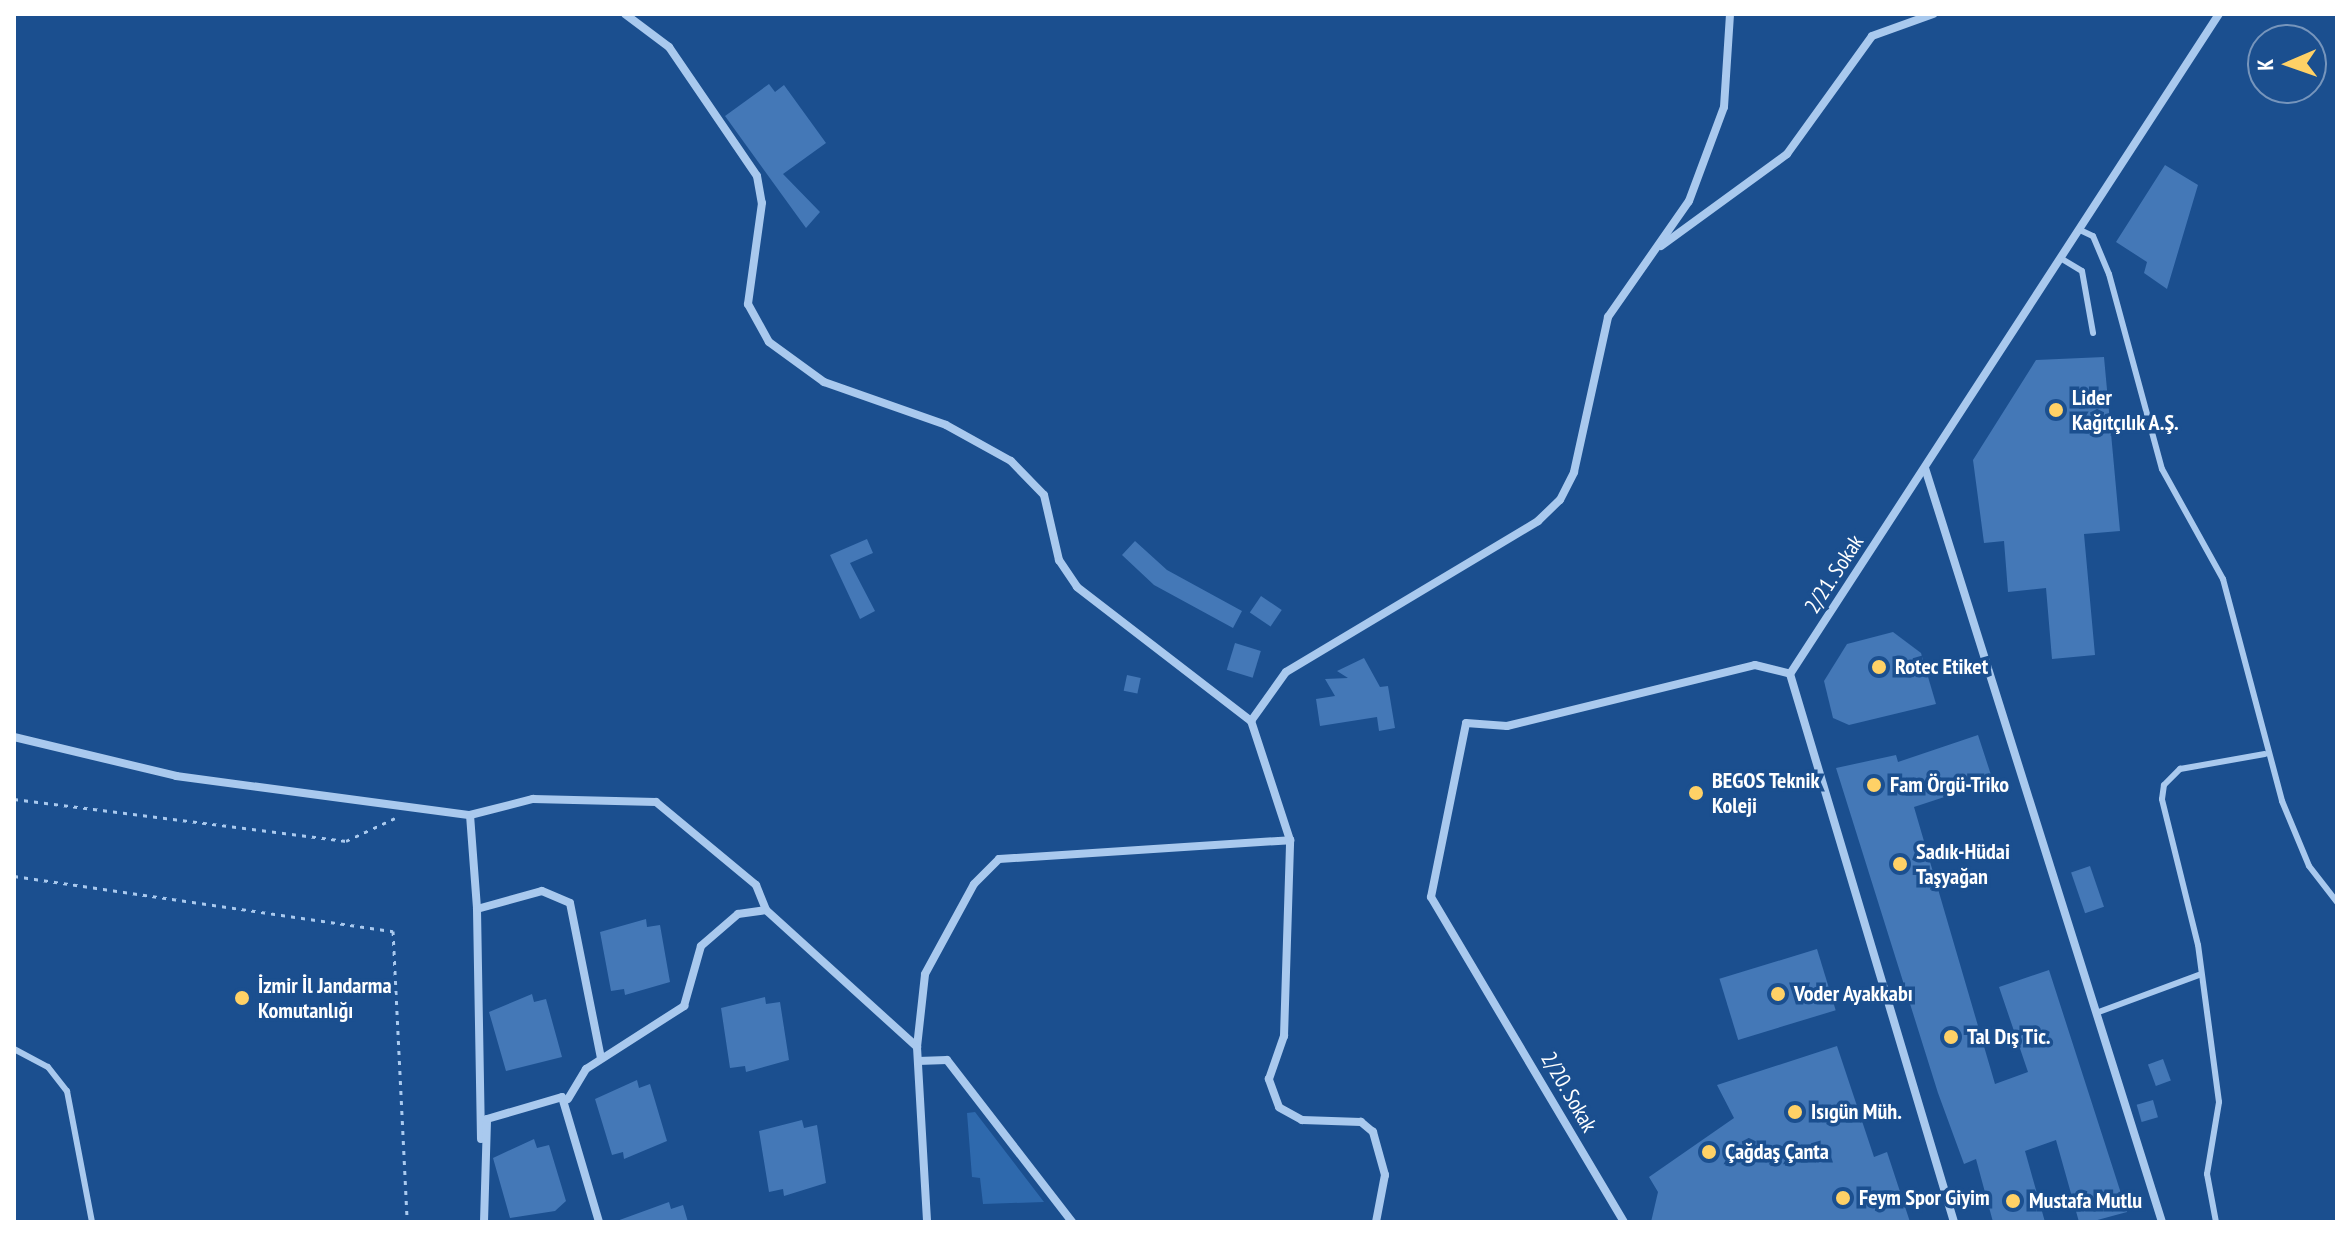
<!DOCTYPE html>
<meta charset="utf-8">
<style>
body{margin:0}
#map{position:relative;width:2351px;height:1236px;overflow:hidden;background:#1b4f8f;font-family:"PT Sans Narrow",sans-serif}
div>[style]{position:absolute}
.green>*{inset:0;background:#2e69ad}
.building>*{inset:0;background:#4478b7;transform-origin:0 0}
.path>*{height:3px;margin-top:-1.5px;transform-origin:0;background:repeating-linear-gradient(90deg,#a9c9ee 0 4px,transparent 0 10px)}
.service>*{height:6px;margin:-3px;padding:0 3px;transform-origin:3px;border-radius:3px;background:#a9c9ee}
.minor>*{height:8px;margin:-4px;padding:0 4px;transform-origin:4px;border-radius:4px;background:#a9c9ee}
.dots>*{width:22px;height:22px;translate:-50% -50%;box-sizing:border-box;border:4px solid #1b4f8f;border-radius:50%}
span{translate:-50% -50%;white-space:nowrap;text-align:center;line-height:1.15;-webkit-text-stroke:7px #1b4f8f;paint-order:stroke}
.poi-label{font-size:22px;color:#fff;font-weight:700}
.left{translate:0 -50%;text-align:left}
.street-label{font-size:22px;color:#fff}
.frame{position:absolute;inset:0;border:16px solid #fff;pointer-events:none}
.north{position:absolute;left:2247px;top:24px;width:80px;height:80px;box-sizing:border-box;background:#1b4f8f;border:2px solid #7695bc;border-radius:50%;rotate:268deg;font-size:22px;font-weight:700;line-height:32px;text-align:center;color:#fff}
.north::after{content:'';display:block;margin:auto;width:28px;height:36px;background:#ffd166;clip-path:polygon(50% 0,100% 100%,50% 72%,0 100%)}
</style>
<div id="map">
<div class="green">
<i style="clip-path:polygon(975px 1112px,1044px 1202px,983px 1204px,980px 1178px,972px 1177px,967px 1113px)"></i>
</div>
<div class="building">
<i style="clip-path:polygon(769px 84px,775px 92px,784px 85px,826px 143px,783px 174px,820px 212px,806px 228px,725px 116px)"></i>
<i style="clip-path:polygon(2165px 165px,2198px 185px,2167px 289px,2144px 273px,2147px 262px,2116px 242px)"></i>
<i style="clip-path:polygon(2104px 357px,2120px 531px,2084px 534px,2095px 655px,2052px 659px,2046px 588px,2008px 592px,2004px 541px,1984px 543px,1973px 460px,2036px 360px)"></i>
<i style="clip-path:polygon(867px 539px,873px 553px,850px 563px,875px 611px,860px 619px,830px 555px)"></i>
<i style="clip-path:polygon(1135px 541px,1167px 570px,1242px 611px,1233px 628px,1154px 585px,1122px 555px)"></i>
<i style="left:1261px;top:596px;width:25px;height:20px;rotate:34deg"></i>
<i style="clip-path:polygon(1893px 632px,1921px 653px,1936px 704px,1849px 725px,1833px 718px,1824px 681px,1847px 644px)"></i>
<i style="left:1235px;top:643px;width:27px;height:28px;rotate:17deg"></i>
<i style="clip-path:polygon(1364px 658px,1380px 687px,1388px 686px,1395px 728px,1379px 731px,1377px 717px,1320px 726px,1316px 699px,1335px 696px,1325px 679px,1348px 678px,1337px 671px)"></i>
<i style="left:1127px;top:675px;width:14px;height:16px;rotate:12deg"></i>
<i style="clip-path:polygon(1978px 735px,1993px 781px,1914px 807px,1995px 1084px,2028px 1072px,1999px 987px,2049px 970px,2127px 1212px,2090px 1222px,2079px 1222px,2056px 1140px,2025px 1151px,2045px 1222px,1993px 1222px,1976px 1159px,1964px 1164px,1938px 1093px,1836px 768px,1896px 755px,1898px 762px)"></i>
<i style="left:2090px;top:866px;width:43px;height:20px;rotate:71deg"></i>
<i style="clip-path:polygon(646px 919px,647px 927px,660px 925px,670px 982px,625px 995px,624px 989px,611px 991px,600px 932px)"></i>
<i style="left:1817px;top:949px;width:64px;height:102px;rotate:73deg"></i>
<i style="clip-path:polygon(532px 994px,534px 1002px,546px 999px,562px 1057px,506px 1071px,489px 1012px)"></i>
<i style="clip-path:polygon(765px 997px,766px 1004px,780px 1002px,789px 1060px,746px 1072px,745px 1066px,730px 1068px,721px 1008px)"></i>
<i style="clip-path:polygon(1837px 1046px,1874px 1157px,1887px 1152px,1910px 1222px,1651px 1222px,1658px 1192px,1649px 1177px,1734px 1118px,1717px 1085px)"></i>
<i style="left:2163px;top:1059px;width:23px;height:16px;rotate:70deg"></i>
<i style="clip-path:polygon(637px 1080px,639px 1088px,650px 1084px,667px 1141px,624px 1159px,623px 1152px,612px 1155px,595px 1099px)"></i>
<i style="left:2153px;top:1100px;width:18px;height:17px;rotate:74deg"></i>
<i style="clip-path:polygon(802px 1120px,804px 1128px,817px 1125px,826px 1183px,784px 1196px,783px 1189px,769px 1192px,759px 1131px)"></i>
<i style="clip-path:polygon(534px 1139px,537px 1148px,549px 1145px,566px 1201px,555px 1211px,510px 1218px,493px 1158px)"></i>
<i style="clip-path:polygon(669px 1202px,671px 1209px,683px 1205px,688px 1222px,614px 1222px)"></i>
</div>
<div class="path">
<i style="left:14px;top:799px;width:335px;rotate:7.2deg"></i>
<i style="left:346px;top:841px;width:54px;rotate:-25.1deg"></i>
<i style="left:14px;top:876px;width:383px;rotate:8.3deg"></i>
<i style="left:393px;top:931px;width:291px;rotate:87.2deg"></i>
</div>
<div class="service">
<i style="left:2080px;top:230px;width:14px;rotate:25deg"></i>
<i style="left:2093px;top:236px;width:41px;rotate:67.2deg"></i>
<i style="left:2109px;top:274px;width:202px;rotate:74.8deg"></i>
<i style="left:2162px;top:469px;width:126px;rotate:61deg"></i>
<i style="left:2223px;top:579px;width:230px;rotate:75.1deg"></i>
<i style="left:2282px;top:801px;width:70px;rotate:67.4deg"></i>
<i style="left:2309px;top:866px;width:46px;rotate:52.1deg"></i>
<i style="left:2062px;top:259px;width:23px;rotate:31deg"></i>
<i style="left:2082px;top:271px;width:63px;rotate:79.9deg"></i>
<i style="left:2096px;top:1013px;width:110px;rotate:-20.3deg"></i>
<i style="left:14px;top:1049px;width:38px;rotate:28deg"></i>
<i style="left:48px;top:1067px;width:31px;rotate:52deg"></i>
<i style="left:67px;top:1091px;width:133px;rotate:79.2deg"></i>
<i style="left:2216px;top:1222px;width:49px;rotate:-100.6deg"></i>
<i style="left:2207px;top:1174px;width:73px;rotate:-80.5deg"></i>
<i style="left:2219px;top:1102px;width:158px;rotate:-97.6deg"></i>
<i style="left:2198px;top:945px;width:150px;rotate:-103.9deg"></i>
<i style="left:2162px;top:799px;width:14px;rotate:-82deg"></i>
<i style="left:2164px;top:785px;width:23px;rotate:-45deg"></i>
<i style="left:2180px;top:769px;width:86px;rotate:-10deg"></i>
</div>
<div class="minor">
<i style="left:625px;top:14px;width:55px;rotate:36.9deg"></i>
<i style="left:669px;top:47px;width:156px;rotate:55.7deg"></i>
<i style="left:757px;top:176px;width:27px;rotate:80deg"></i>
<i style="left:762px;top:203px;width:102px;rotate:97.9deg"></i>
<i style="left:748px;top:304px;width:43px;rotate:61.1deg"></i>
<i style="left:769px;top:342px;width:68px;rotate:36deg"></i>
<i style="left:824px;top:382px;width:129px;rotate:19.4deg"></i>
<i style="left:946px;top:425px;width:74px;rotate:29deg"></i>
<i style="left:1011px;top:461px;width:47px;rotate:45.9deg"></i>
<i style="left:1044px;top:495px;width:67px;rotate:77deg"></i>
<i style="left:1059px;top:560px;width:32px;rotate:56deg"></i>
<i style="left:1077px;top:587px;width:220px;rotate:37.6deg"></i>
<i style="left:1661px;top:246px;width:156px;rotate:-36.1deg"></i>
<i style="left:1787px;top:154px;width:145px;rotate:-54.2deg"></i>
<i style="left:1872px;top:36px;width:65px;rotate:-19.8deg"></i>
<i style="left:1925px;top:468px;width:790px;rotate:72.55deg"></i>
<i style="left:14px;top:737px;width:167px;rotate:13.5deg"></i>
<i style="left:176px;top:776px;width:297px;rotate:7.6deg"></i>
<i style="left:470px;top:815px;width:65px;rotate:-14.3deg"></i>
<i style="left:533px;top:799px;width:123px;rotate:1.4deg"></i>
<i style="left:656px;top:802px;width:130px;rotate:39.7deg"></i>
<i style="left:756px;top:885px;width:27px;rotate:68deg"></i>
<i style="left:470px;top:815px;width:94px;rotate:85.7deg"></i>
<i style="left:917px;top:1047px;width:73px;rotate:-83.7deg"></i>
<i style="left:925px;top:974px;width:102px;rotate:-61.4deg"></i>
<i style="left:974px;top:884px;width:35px;rotate:-45deg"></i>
<i style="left:999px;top:859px;width:292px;rotate:-3.7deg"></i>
<i style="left:918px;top:1061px;width:29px;rotate:-2deg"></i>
<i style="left:947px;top:1060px;width:205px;rotate:52.3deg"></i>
<i style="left:568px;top:1099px;width:35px;rotate:-59deg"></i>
<i style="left:586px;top:1069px;width:117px;rotate:-32.7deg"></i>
<i style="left:684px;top:1006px;width:62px;rotate:-74.2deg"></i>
<i style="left:701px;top:946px;width:49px;rotate:-40.9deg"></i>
<i style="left:738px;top:914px;width:28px;rotate:-8deg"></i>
<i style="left:766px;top:910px;width:204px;rotate:42.2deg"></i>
<i style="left:917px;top:1047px;width:175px;rotate:86.7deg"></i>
<i style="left:481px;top:1139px;width:230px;rotate:-91deg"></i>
<i style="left:477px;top:909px;width:67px;rotate:-15.5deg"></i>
<i style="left:542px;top:891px;width:30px;rotate:23deg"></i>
<i style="left:570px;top:903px;width:158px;rotate:78.7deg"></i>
<i style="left:484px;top:1222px;width:103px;rotate:-88.3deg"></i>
<i style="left:487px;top:1119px;width:78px;rotate:-16.3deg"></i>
<i style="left:562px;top:1097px;width:130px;rotate:73.5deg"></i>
<i style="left:1376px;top:1222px;width:48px;rotate:-79.2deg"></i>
<i style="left:1385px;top:1175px;width:45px;rotate:-105.6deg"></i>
<i style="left:1373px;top:1132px;width:16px;rotate:-140deg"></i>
<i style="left:1361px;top:1122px;width:59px;rotate:-178.1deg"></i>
<i style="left:1302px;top:1120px;width:26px;rotate:-151deg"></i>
<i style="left:1279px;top:1107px;width:30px;rotate:-110deg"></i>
<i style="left:1269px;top:1079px;width:46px;rotate:-70.8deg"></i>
<i style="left:1284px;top:1036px;width:196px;rotate:-88.2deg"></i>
<i style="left:1290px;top:840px;width:125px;rotate:-108.1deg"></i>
<i style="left:1251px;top:721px;width:60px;rotate:-54.5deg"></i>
<i style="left:1286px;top:672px;width:294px;rotate:-30.9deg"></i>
<i style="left:1538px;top:521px;width:30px;rotate:-44deg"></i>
<i style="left:1560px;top:500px;width:31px;rotate:-63deg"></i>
<i style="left:1574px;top:472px;width:159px;rotate:-77.6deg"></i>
<i style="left:1608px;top:317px;width:141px;rotate:-55.1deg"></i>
<i style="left:1689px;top:201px;width:100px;rotate:-69.6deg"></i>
<i style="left:1724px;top:107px;width:93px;rotate:-86.3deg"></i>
<i style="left:1624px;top:1222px;width:378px;rotate:-120.7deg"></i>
<i style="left:1431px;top:897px;width:177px;rotate:-78.6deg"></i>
<i style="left:1466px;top:723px;width:41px;rotate:4.2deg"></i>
<i style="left:1507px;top:726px;width:255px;rotate:-13.8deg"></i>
<i style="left:1755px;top:665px;width:36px;rotate:14deg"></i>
<i style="left:1954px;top:1222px;width:572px;rotate:-106.66deg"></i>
<i style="left:1790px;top:674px;width:787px;rotate:-56.98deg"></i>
</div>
<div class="dots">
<i style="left:2056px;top:410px;background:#ffd166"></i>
<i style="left:1879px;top:667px;background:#ffd166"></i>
<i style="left:1874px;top:785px;background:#ffd166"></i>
<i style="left:1696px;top:793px;background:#ffd166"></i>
<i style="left:1900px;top:864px;background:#ffd166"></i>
<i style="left:1778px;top:994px;background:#ffd166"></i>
<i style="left:242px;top:998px;background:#ffd166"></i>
<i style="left:1951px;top:1037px;background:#ffd166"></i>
<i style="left:1795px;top:1112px;background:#ffd166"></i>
<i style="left:1709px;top:1152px;background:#ffd166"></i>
<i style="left:1843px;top:1198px;background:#ffd166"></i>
<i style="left:2013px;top:1201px;background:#ffd166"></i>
</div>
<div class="poi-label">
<span class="left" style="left:2072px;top:410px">Lider<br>Kağıtçılık A.Ş.</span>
<span class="left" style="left:1895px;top:667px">Rotec Etiket</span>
<span class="left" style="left:1712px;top:793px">BEGOS Teknik<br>Koleji</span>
<span class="left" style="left:1890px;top:785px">Fam Örgü-Triko</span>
<span class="left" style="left:1916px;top:864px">Sadık-Hüdai<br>Taşyağan</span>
<span class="left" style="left:258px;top:998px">İzmir İl Jandarma<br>Komutanlığı</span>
<span class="left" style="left:1794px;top:994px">Voder Ayakkabı</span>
<span class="left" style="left:1967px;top:1037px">Tal Dış Tic.</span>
<span class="left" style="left:1811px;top:1112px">Isıgün Müh.</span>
<span class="left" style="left:1725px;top:1152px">Çağdaş Çanta</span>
<span class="left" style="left:1859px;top:1198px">Feym Spor Giyim</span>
<span class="left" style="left:2029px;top:1201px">Mustafa Mutlu</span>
</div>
<div class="street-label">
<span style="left:1834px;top:574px;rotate:-57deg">2/21. Sokak</span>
<span style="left:1569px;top:1092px;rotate:60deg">2/20. Sokak</span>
</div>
<div class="frame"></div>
<div class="north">K</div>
</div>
